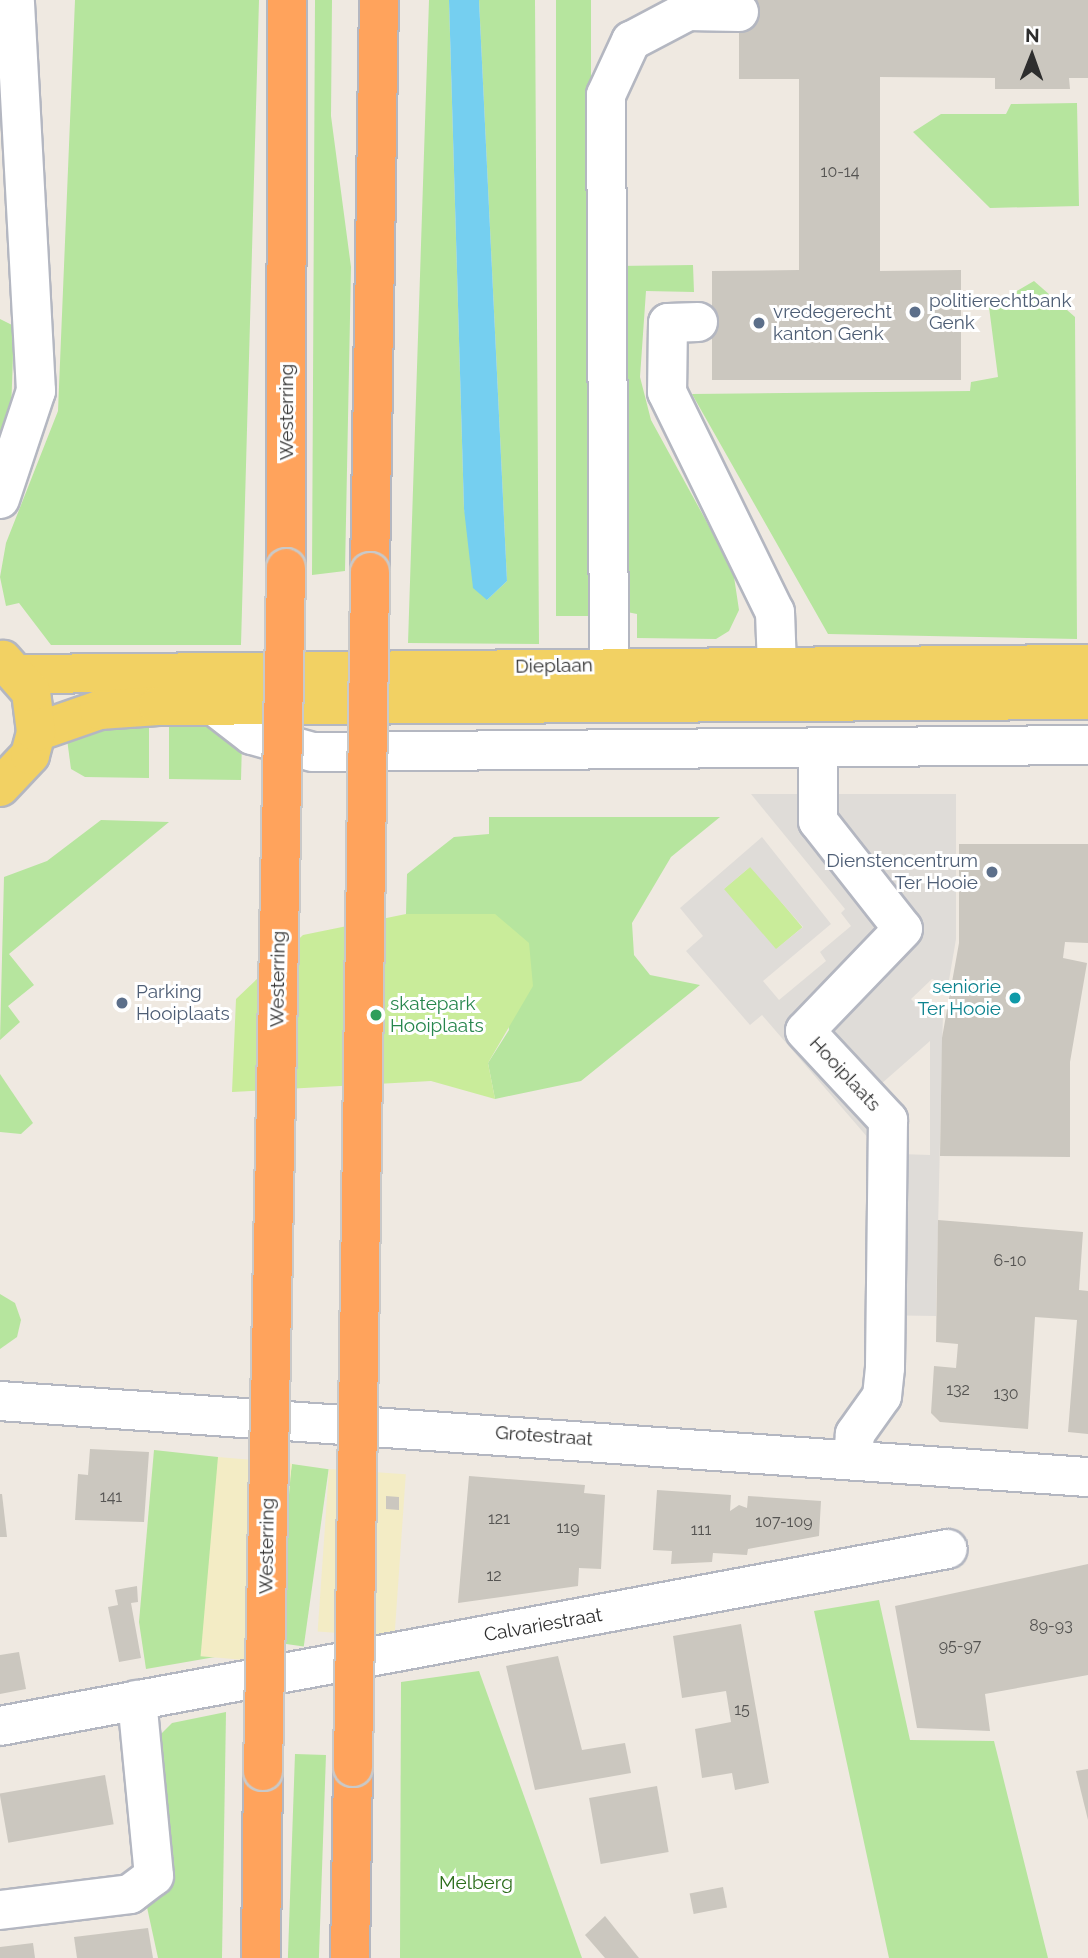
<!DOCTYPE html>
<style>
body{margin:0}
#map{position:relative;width:1088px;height:1958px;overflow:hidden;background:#efe9e1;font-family:Raleway,sans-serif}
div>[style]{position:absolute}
.green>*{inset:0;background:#b6e59e;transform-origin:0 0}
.sand>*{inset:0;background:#f3ecc5;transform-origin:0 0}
.pitch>*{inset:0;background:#c9ec9a;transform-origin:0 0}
.plaza>*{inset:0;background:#dfdcd8}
.water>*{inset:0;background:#75cff0}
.building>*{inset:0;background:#cbc7bf;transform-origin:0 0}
.roads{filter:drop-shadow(2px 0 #b4b7c1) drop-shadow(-2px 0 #b4b7c1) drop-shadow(0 2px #b4b7c1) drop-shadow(0 -2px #b4b7c1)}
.minor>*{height:38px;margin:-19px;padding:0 19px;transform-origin:19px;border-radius:19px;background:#fff}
.major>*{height:38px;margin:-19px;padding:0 19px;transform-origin:19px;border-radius:19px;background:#f2d163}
.highway>*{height:38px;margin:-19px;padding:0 19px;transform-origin:19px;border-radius:19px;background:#ffa35c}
.bridges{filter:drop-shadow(2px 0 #c9c9c9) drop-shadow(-2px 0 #c9c9c9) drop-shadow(0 2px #c9c9c9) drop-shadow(0 -2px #c9c9c9)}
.highway-bridge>*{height:38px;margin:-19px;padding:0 19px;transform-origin:19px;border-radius:19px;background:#ffa35c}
.dots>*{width:19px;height:19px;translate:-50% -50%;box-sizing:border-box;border:4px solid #fff;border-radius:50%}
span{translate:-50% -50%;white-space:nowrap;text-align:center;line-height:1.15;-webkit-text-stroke:6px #fff;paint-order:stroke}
.number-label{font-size:16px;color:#555452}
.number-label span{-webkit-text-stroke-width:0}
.service-label{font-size:19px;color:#4e5e75}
.left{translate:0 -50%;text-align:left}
.right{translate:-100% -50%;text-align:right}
.street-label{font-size:19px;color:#2e2e2e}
.culture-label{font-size:19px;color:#0d838f}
.leisure-label{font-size:19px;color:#27864d}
.park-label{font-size:19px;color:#2c6e1b}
.north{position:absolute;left:997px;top:21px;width:70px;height:70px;-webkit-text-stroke:5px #fff;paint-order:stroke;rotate:1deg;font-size:19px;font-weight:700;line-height:28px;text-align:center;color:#2e2e2e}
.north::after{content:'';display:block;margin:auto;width:24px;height:32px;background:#2e2e2e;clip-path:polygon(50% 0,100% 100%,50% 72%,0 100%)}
</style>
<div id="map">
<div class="green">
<i style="clip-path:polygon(75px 0,259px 0,241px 645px,51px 645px,19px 603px,6px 606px,0 577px,6px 543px,58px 411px)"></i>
<i style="clip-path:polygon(315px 0,332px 0,331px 116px,351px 267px,345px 571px,312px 575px)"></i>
<i style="clip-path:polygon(429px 0,449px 0,464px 509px,487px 600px,507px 581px,479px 0,535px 0,539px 644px,408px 643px)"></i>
<i style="left:556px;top:0;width:35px;height:616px"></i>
<i style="clip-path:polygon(1077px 103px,1079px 206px,990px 208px,913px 132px,941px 114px,1006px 114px,1011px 104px)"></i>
<i style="clip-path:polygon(693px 265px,694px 292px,646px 291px,640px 377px,651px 420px,733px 570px,739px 610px,729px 631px,716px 639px,637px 638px,637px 614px,627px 612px,617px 266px)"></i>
<i style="clip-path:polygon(1034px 281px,1075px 317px,1077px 639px,828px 634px,692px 394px,970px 391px,971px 382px,998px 377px,989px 307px)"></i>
<i style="clip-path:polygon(0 319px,14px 326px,11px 413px,0 441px)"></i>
<i style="clip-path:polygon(149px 717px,149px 778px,85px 777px,71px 769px,67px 739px,104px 720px)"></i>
<i style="clip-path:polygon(169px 718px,211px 726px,242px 741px,241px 780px,169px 779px)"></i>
<i style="clip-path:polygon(489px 817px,720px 817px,671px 857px,632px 923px,634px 955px,650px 975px,700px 985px,581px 1081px,495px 1099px,488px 1063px,509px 1030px,495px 914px,406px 914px,407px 874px,454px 837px,489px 834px)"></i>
<i style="clip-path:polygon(101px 820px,169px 822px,9px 954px,34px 985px,8px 1006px,20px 1022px,0 1040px,4px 877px,47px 861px)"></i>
<i style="clip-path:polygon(0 1074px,33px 1123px,21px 1134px,0 1132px)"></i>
<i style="clip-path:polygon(0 1294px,15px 1303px,21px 1320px,17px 1337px,0 1349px)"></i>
<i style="clip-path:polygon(154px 1450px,218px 1457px,215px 1657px,146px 1669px,139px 1622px)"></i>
<i style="left:292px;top:1464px;width:37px;height:179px;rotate:8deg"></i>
<i style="clip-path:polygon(879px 1600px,910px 1740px,994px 1741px,1048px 1958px,889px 1958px,814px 1611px)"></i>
<i style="clip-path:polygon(479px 1671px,533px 1821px,582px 1958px,400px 1958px,401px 1682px)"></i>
<i style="clip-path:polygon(226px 1712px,222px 1958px,158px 1958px,145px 1898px,158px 1737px,172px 1723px)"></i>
<i style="left:295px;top:1754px;width:31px;height:204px;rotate:2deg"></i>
</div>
<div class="sand">
<i style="left:218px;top:1457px;width:74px;height:200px;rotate:5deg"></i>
<i style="left:329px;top:1469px;width:77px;height:163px;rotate:4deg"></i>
</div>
<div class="pitch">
<i style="left:751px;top:866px;width:80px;height:36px;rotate:50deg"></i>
<i style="clip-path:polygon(406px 914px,495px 914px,529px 943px,533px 986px,488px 1063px,495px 1099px,431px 1081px,232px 1092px,236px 999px,303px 935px)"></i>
</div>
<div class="plaza">
<i style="clip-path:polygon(evenodd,751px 794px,956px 794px,956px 939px,948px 986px,932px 979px,911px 999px,920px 1008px,943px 1011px,936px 1316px,872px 1315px,869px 1139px,762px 1015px,750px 1025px,686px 951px,703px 936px,680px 908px,762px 837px,831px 924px,763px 981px,779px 1000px,826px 961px,820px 952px,851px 926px,841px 913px,845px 909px,751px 794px,750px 867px,803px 927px,776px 949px,724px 889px,750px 867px,751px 794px,930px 1041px,930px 1155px,900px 1154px,899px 1107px,881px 1084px,930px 1041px)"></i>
</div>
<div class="water">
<i style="clip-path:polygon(449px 0,479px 0,507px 581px,487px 600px,473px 588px,464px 509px)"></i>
</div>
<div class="building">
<i style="clip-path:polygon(739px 0,1088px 0,1088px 78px,1069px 78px,1070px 89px,995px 89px,995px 78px,880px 77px,880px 271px,961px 270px,961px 380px,712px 380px,712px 271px,799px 270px,799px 79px,739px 79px)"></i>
<i style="clip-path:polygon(959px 844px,1088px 844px,1088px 943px,1065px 942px,1063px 958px,1087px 963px,1070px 1062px,1070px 1157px,940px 1156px,942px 1038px,959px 943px)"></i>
<i style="clip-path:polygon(938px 1220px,1083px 1232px,1079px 1290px,1088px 1291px,1088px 1434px,1068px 1432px,1077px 1320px,1035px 1317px,1028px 1429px,940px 1422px,931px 1413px,934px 1366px,956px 1368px,958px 1344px,936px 1342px)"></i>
<i style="clip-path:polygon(90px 1449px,149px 1452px,144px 1522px,75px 1520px,78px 1474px,88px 1475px)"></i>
<i style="clip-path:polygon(469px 1476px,585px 1485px,584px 1493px,605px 1495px,601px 1569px,579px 1568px,578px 1586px,458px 1603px)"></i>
<i style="clip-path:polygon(657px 1490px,731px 1495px,730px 1511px,739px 1505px,747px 1508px,748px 1496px,821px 1501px,819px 1536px,748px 1549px,747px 1555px,713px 1553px,712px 1562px,671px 1564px,672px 1551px,653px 1550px)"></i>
<i style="clip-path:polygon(0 1494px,2px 1494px,7px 1537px,0 1537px)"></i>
<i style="clip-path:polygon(386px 1496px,399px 1497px,399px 1510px,386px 1509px)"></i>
<i style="clip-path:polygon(1088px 1564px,1088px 1675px,985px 1694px,990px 1731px,917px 1728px,895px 1606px)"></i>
<i style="clip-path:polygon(137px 1586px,138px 1602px,131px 1603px,141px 1658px,119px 1662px,108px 1607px,118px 1605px,115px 1590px)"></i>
<i style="clip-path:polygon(741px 1624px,769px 1783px,735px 1790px,732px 1773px,702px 1778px,695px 1729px,731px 1722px,726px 1691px,682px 1698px,673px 1636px)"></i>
<i style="clip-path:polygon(19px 1652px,26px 1689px,0 1694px,0 1655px)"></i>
<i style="clip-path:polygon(558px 1656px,582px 1750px,625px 1743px,631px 1773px,535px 1790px,506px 1666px)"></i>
<i style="clip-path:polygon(1088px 1769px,1088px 1820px,1076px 1771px)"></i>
<i style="left:105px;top:1775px;width:50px;height:107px;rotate:80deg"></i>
<i style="left:657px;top:1786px;width:67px;height:69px;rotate:80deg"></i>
<i style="left:723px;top:1887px;width:21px;height:34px;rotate:79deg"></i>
<i style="clip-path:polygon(605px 1916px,639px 1958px,605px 1958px,585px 1935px)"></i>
<i style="clip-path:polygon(148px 1928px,153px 1958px,77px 1958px,74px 1937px)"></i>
<i style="clip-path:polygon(33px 1943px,35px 1958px,0 1958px,0 1947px)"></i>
</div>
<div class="roads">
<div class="minor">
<i style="left:698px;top:322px;width:30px;rotate:178deg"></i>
<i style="left:668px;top:323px;width:69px;rotate:90.8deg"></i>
<i style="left:667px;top:392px;width:245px;rotate:63.9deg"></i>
<i style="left:775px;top:612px;width:54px;rotate:87.9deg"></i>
<i style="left:0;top:499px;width:114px;rotate:-71.6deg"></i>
<i style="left:36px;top:391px;width:392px;rotate:-93.1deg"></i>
<i style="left:609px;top:666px;width:571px;rotate:-90.3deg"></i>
<i style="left:606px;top:95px;width:60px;rotate:-65.2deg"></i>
<i style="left:631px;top:41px;width:64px;rotate:-27.8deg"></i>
<i style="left:688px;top:11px;width:51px;rotate:1.1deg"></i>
<i style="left:213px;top:705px;width:49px;rotate:37.6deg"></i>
<i style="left:252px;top:735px;width:63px;rotate:15.6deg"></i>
<i style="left:313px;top:752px;width:775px;rotate:-0.52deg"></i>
<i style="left:818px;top:747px;width:74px;rotate:90deg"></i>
<i style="left:818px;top:821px;width:137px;rotate:51.8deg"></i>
<i style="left:903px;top:929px;width:141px;rotate:133.9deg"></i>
<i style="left:805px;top:1031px;width:122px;rotate:47deg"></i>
<i style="left:888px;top:1120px;width:248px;rotate:90.7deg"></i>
<i style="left:885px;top:1368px;width:28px;rotate:96deg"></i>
<i style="left:882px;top:1396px;width:47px;rotate:125.4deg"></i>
<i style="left:855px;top:1434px;width:25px;rotate:95deg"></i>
<i style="left:0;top:1401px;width:1091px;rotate:4deg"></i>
<i style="left:0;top:1726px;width:964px;rotate:-10.58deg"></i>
<i style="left:0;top:1910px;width:131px;rotate:-7deg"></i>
<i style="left:130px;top:1894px;width:30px;rotate:-37deg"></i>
<i style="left:154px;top:1876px;width:177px;rotate:-95.5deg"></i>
</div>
<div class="major">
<i style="left:20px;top:674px;width:1068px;rotate:-0.54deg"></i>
<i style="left:36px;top:732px;width:67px;rotate:-19.2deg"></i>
<i style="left:99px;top:710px;width:59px;rotate:-3.9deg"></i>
<i style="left:158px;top:706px;width:930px;rotate:-0.37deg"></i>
<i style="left:0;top:787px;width:44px;rotate:-46.8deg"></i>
<i style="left:30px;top:755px;width:24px;rotate:-75deg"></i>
<i style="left:36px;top:732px;width:40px;rotate:-97.1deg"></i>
<i style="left:31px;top:692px;width:43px;rotate:-131.2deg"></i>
</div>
<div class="highway">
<i style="left:286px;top:568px;width:568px;rotate:-89.9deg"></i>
<i style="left:370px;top:572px;width:572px;rotate:-89.1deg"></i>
<i style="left:261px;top:1958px;width:187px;rotate:-89.4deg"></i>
<i style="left:350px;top:1958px;width:191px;rotate:-89.1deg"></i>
</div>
</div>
<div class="bridges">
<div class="highway-bridge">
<i style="left:353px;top:1767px;width:1195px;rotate:-89.18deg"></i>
<i style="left:263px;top:1771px;width:1203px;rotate:-88.9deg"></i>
</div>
</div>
<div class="dots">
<i style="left:915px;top:312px;background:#5c6f8a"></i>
<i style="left:759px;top:323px;background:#5c6f8a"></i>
<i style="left:992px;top:872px;background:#5c6f8a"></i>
<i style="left:1015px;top:998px;background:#0f9aa8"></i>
<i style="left:122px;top:1003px;background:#5c6f8a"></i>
<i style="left:376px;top:1015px;background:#2e9e5b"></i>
</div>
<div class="number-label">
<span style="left:840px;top:172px">10-14</span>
<span style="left:1010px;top:1261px">6-10</span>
<span style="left:958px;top:1390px">132</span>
<span style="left:1006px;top:1394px">130</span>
<span style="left:111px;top:1497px">141</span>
<span style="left:499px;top:1519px">121</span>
<span style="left:784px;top:1522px">107-109</span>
<span style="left:568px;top:1528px">119</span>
<span style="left:701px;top:1530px">111</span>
<span style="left:494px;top:1576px">12</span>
<span style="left:1051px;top:1626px">89-93</span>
<span style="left:960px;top:1646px">95-97</span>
<span style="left:742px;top:1710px">15</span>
</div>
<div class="service-label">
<span class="left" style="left:929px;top:312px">politierechtbank<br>Genk</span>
<span class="left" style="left:773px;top:323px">vredegerecht<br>kanton Genk</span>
<span class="right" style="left:978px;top:872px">Dienstencentrum<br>Ter Hooie</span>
<span class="left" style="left:136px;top:1003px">Parking<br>Hooiplaats</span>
</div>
<div class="street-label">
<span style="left:287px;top:412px;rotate:-90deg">Westerring</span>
<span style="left:554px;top:666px;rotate:-1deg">Dieplaan</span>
<span style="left:278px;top:979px;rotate:-89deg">Westerring</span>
<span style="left:845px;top:1074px;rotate:47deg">Hooiplaats</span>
<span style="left:544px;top:1436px;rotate:4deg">Grotestraat</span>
<span style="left:267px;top:1546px;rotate:-89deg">Westerring</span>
<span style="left:543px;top:1625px;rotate:-10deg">Calvariestraat</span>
</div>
<div class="culture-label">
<span class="right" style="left:1001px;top:998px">seniorie<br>Ter Hooie</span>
</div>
<div class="leisure-label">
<span class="left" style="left:390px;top:1015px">skatepark<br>Hooiplaats</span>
</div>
<div class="park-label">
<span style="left:476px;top:1883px">Melberg</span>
</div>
<div class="north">N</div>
</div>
